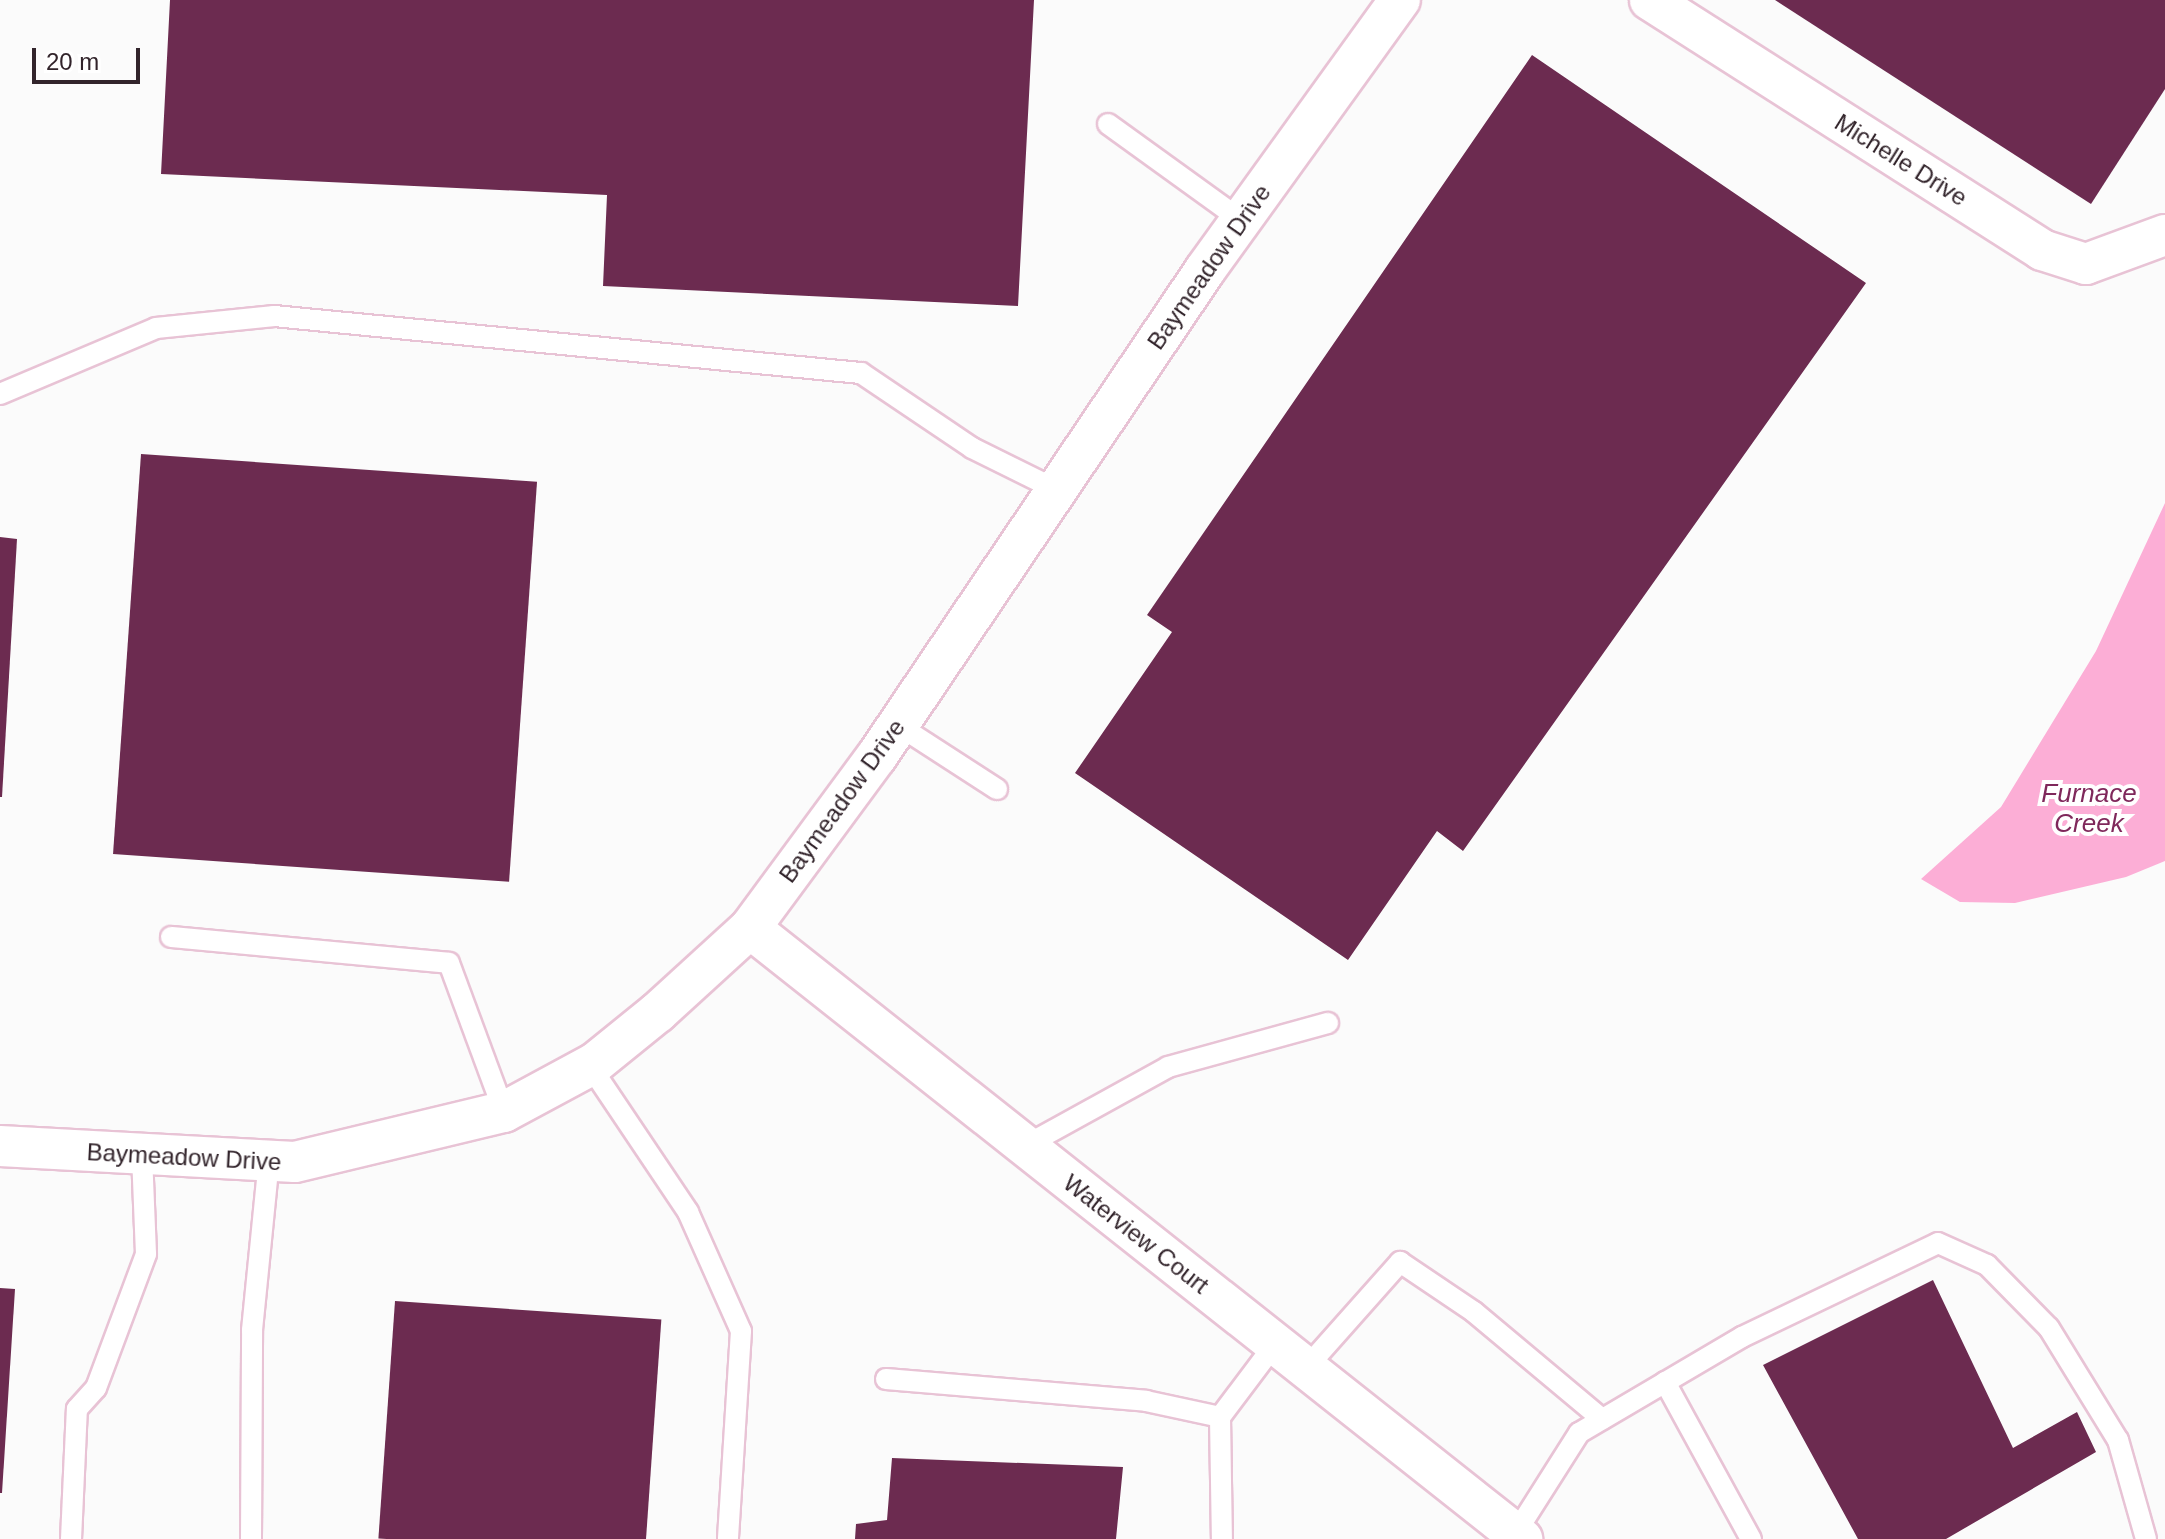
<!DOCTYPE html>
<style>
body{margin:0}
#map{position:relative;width:2165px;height:1539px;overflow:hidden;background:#fbfbfb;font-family:Arial,sans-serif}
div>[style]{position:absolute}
.water>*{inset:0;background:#fcaed6}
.building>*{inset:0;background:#6c2b50;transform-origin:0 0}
.roads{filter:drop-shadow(2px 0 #e8c3d5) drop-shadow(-2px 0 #e8c3d5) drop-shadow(0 2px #e8c3d5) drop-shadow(0 -2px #e8c3d5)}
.service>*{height:20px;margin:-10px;padding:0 10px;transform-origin:10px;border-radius:10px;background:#fff}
.minor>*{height:40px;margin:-20px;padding:0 20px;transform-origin:20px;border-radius:20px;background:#fff}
span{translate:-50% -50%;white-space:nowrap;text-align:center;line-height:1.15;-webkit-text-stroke:8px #fff;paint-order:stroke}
.street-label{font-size:24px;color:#32242b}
.water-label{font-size:26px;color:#7f285b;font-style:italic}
.scale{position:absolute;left:32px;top:48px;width:108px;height:36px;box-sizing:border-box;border:4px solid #32242b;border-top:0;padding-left:10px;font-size:24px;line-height:28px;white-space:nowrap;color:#32242b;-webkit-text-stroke:6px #fff;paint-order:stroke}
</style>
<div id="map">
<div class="water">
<i style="clip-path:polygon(2165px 503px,2165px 861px,2126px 877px,2015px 903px,1960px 902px,1921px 879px,2001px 807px,2096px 651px)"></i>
</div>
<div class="building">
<i style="clip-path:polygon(170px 0,1034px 0,1018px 306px,603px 286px,607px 195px,161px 174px)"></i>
<i style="clip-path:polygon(1775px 0,2165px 0,2165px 89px,2091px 204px)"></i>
<i style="clip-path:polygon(1532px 55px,1866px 283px,1463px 851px,1437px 831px,1348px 960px,1075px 773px,1172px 632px,1147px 615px)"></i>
<i style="left:141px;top:454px;width:397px;height:401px;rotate:4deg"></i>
<i style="clip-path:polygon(0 537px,17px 539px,2px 797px,0 797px)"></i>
<i style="clip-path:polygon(1933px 1280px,2013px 1448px,2077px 1412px,2096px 1452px,1946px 1539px,1858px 1539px,1763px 1365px)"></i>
<i style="clip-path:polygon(0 1288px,15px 1289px,2px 1493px,0 1493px)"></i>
<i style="left:395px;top:1301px;width:267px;height:238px;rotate:4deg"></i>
<i style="clip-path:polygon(892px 1458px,1123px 1467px,1116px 1539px,855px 1539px,856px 1524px,887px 1520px)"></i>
</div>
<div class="roads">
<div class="service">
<i style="left:1108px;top:124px;width:164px;rotate:35.8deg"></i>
<i style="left:0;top:394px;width:169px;rotate:-22.9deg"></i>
<i style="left:156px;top:328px;width:119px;rotate:-5.8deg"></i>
<i style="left:274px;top:316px;width:590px;rotate:5.55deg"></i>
<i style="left:861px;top:373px;width:134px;rotate:34deg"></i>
<i style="left:972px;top:448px;width:95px;rotate:26.3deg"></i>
<i style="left:898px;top:725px;width:118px;rotate:32.9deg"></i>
<i style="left:171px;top:937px;width:279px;rotate:5.3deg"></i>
<i style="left:449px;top:963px;width:159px;rotate:69.7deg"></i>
<i style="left:590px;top:1066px;width:176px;rotate:56.1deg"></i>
<i style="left:688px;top:1212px;width:130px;rotate:66deg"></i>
<i style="left:741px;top:1331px;width:208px;rotate:93.6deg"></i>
<i style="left:1025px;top:1146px;width:163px;rotate:-28.9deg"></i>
<i style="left:1168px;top:1067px;width:166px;rotate:-15.4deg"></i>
<i style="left:1306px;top:1368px;width:142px;rotate:-48.4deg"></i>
<i style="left:1400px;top:1262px;width:89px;rotate:34deg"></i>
<i style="left:1474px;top:1312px;width:167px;rotate:39.9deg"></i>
<i style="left:886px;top:1379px;width:261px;rotate:4.8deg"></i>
<i style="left:1146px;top:1401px;width:76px;rotate:12.2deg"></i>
<i style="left:1220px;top:1417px;width:122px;rotate:89.1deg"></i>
<i style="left:1665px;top:1382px;width:179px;rotate:61.3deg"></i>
<i style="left:1220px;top:1417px;width:91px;rotate:-53deg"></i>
<i style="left:1515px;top:1534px;width:120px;rotate:-57.6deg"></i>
<i style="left:1579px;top:1433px;width:189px;rotate:-30.5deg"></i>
<i style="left:1742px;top:1337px;width:217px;rotate:-25.6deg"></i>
<i style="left:1938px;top:1243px;width:54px;rotate:24.2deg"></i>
<i style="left:1987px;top:1265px;width:88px;rotate:45.5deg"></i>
<i style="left:2049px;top:1328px;width:132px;rotate:58.4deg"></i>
<i style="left:2118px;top:1440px;width:103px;rotate:74.2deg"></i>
<i style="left:71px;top:1539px;width:130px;rotate:-87.4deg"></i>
<i style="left:77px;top:1409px;width:28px;rotate:-48deg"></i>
<i style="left:96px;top:1388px;width:143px;rotate:-69.5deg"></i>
<i style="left:146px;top:1254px;width:99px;rotate:-92.3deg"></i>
<i style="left:251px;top:1539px;width:209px;rotate:-89.7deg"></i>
<i style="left:252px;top:1330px;width:170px;rotate:-84.3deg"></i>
</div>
<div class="minor">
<i style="left:1650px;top:0;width:465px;rotate:32.5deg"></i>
<i style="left:2042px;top:250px;width:46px;rotate:17.7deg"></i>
<i style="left:2086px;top:264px;width:84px;rotate:-20.2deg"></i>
<i style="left:750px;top:928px;width:985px;rotate:38.36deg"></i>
<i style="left:0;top:1146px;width:295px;rotate:3.1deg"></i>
<i style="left:295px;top:1162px;width:215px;rotate:-13.5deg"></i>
<i style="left:504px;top:1112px;width:103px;rotate:-28.3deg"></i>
<i style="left:595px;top:1063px;width:81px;rotate:-39deg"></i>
<i style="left:658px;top:1012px;width:125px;rotate:-42.4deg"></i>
<i style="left:750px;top:928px;width:214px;rotate:-53.6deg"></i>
<i style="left:877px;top:756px;width:586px;rotate:-55.98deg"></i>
<i style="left:1205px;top:270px;width:333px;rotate:-54.2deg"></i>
</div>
</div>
<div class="street-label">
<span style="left:1901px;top:160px;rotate:32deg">Michelle Drive</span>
<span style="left:1209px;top:267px;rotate:-55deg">Baymeadow Drive</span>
<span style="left:842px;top:801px;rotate:-54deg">Baymeadow Drive</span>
<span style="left:184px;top:1157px;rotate:3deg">Baymeadow Drive</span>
<span style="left:1136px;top:1234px;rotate:38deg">Waterview Court</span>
</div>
<div class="water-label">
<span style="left:2089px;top:809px">Furnace<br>Creek</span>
</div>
<div class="scale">20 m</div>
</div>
